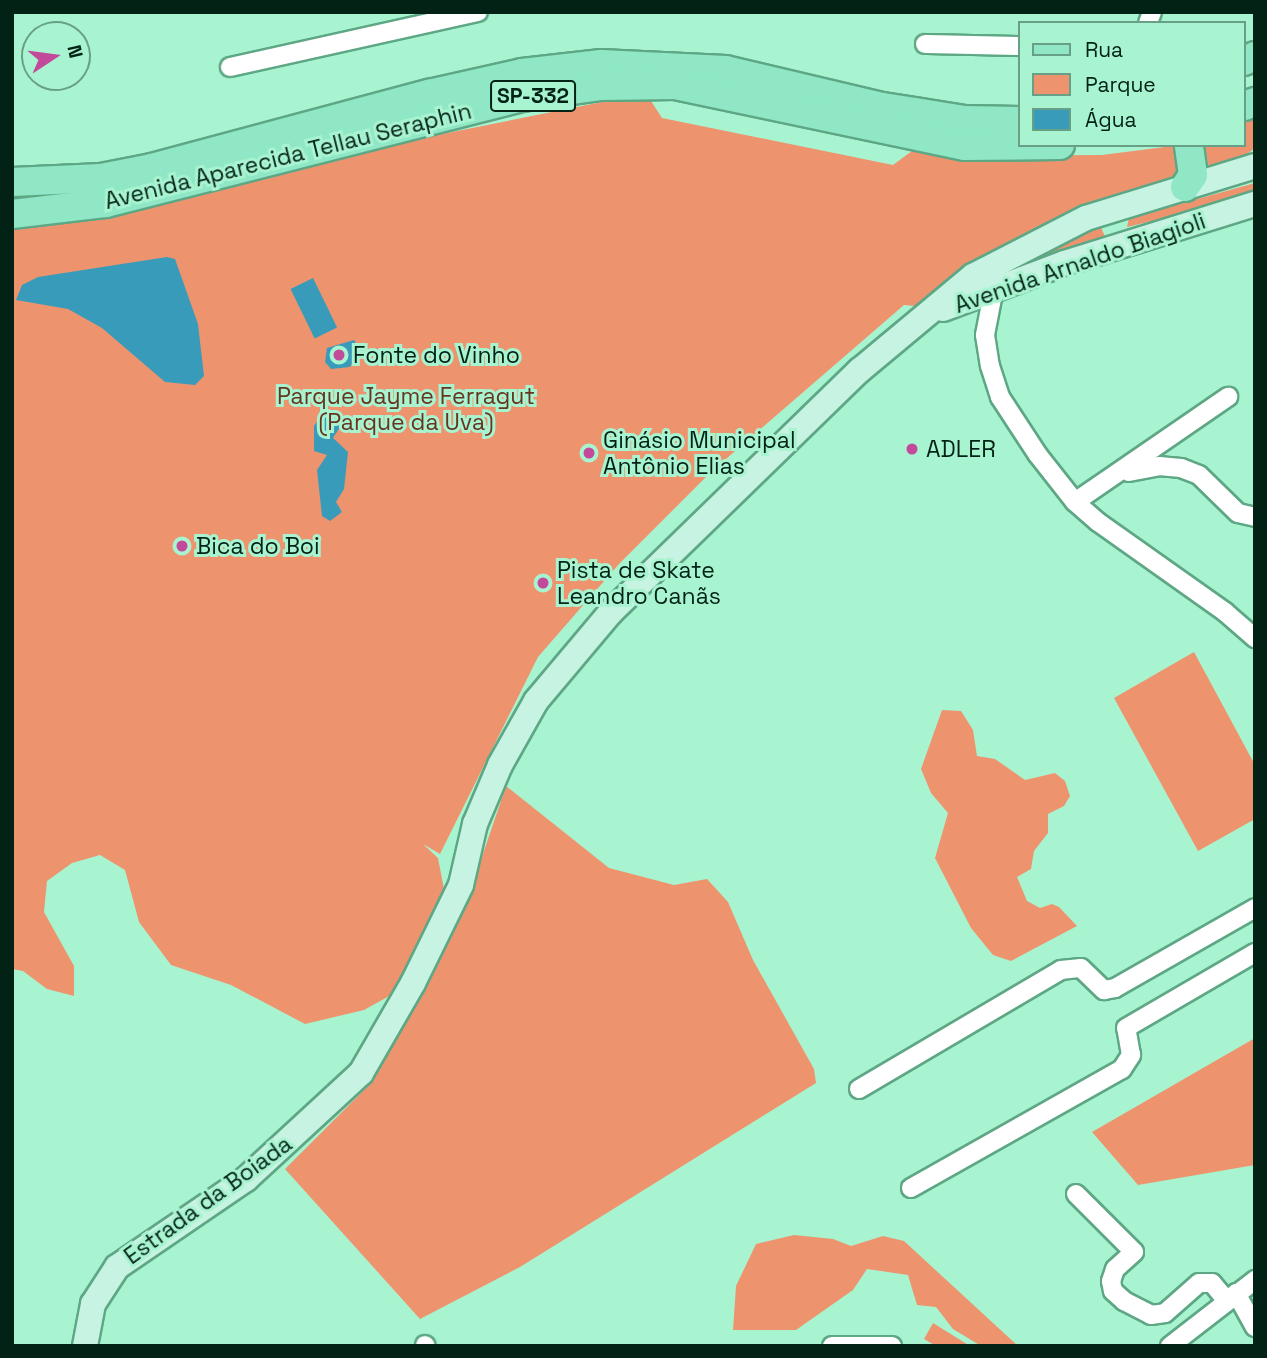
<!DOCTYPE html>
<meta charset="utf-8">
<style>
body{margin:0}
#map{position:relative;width:1267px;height:1358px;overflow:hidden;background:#a9f4d0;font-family:"Space Grotesk",sans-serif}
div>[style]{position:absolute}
.green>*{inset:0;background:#ed946f}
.water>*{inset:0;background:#399bba;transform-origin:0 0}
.roads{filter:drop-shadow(2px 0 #5ea785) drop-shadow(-2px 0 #5ea785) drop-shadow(0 2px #5ea785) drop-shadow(0 -2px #5ea785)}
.minor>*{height:18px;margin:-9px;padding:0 9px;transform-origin:9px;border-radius:9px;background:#fff}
.secondary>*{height:24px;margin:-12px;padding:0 12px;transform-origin:12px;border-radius:12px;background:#c7f3e2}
.primary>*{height:28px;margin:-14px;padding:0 14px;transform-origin:14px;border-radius:14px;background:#8fe7c5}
.dots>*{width:19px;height:19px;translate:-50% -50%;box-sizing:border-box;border:4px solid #a9f4d0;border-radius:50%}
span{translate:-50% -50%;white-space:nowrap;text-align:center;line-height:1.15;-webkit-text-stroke:6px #a9f4d0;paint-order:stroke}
.shield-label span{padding:2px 5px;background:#a9f4d0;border:2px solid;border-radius:5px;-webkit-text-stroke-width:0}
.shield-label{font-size:21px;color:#032216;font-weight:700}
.street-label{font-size:23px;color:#032216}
.poi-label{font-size:23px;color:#032216}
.left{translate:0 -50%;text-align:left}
.park-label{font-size:23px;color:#66341f}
.frame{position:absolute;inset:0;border:14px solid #032216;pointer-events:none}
.legend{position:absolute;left:1018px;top:21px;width:228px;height:126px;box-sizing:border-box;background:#a9f4d0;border:2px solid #67a086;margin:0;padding:9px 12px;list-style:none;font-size:21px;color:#032216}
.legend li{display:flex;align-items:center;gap:14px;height:35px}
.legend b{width:35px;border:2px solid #67a086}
.north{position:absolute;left:21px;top:21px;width:70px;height:70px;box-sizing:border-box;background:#a9f4d0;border:2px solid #67a086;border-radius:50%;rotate:77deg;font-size:19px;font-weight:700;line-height:28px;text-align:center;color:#032216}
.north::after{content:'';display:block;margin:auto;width:24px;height:32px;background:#c3499b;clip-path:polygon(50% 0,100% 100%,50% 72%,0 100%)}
</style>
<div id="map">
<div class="green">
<i style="clip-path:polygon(612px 100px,651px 101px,662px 118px,893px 165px,912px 151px,958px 156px,1102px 155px,1180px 145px,1184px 173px,1076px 209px,1001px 249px,915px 306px,904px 305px,712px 471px,619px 564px,538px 657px,440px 854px,423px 844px,438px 858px,444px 889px,411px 974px,391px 995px,364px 1010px,305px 1024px,231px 985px,171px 965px,139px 922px,125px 870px,100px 855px,72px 863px,47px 881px,44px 912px,74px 966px,74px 996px,47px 989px,23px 971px,12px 969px,12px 220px)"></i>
<i style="clip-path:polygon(1255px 115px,1255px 148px,1243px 157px,1209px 168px,1204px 145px,1244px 145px,1244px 118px)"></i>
<i style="clip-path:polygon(1255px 183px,1255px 197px,1127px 227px,1129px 218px)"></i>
<i style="clip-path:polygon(1100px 225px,1106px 239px,1011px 270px,1011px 263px)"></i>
<i style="clip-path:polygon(1194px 652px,1255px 765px,1255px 819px,1198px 851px,1114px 698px)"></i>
<i style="clip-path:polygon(942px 710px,961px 711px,973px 730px,977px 756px,995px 759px,1025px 780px,1055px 773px,1065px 781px,1070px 796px,1064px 806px,1048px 814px,1048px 833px,1034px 851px,1031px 869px,1017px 877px,1027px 901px,1040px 908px,1052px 904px,1059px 907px,1077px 926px,1011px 961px,993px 955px,971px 928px,935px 858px,948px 813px,931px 793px,921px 769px)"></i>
<i style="clip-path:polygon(506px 786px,609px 868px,674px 885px,707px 879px,728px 902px,753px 960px,814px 1069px,816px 1083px,520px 1267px,420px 1319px,285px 1169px,366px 1088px,465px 907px)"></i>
<i style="clip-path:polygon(1255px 1038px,1255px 1165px,1138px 1185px,1092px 1132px)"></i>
<i style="clip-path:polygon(794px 1235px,833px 1239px,851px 1246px,883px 1236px,904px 1241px,1018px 1346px,981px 1346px,953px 1329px,936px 1307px,917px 1305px,908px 1275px,867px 1269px,853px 1290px,796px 1330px,733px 1330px,736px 1286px,756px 1244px)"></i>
<i style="clip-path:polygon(933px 1323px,970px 1346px,936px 1346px,924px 1339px)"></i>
</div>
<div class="water">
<i style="clip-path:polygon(167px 257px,175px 259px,198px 324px,204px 376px,195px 385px,165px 382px,102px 328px,68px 309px,16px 300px,22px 285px,38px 277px)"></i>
<i style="left:313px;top:278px;width:55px;height:25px;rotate:64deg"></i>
<i style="clip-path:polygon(354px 340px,360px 350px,350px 367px,331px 369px,325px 362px,327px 348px)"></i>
<i style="clip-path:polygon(322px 414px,336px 418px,340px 427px,333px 438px,348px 452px,344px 489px,336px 502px,342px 512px,330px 521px,322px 516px,317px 470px,327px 455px,314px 451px,314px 426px)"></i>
</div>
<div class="roads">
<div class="minor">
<i style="left:1148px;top:23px;width:12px;rotate:-70deg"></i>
<i style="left:925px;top:44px;width:95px;rotate:1.2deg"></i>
<i style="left:230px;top:67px;width:254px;rotate:-12.5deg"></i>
<i style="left:995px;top:283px;width:53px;rotate:100.9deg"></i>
<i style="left:985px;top:335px;width:31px;rotate:81deg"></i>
<i style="left:990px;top:366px;width:33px;rotate:72deg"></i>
<i style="left:1000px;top:397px;width:69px;rotate:56.8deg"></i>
<i style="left:1038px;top:455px;width:60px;rotate:51.8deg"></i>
<i style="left:1075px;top:502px;width:30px;rotate:41deg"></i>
<i style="left:1098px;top:522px;width:156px;rotate:35.3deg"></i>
<i style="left:1225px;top:612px;width:40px;rotate:41deg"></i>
<i style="left:1129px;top:472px;width:31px;rotate:-11deg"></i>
<i style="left:1159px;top:466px;width:22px;rotate:5deg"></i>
<i style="left:1181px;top:468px;width:19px;rotate:21deg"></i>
<i style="left:1199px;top:475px;width:54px;rotate:44.3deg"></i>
<i style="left:1238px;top:513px;width:17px;rotate:13deg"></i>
<i style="left:1075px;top:502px;width:186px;rotate:-34.5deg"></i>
<i style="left:859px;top:1089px;width:234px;rotate:-30.5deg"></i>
<i style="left:1061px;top:970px;width:20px;rotate:-6deg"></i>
<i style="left:1081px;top:968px;width:32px;rotate:44deg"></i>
<i style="left:1104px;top:990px;width:11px;rotate:-10deg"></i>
<i style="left:1115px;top:988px;width:161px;rotate:-29.7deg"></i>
<i style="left:911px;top:1188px;width:242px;rotate:-29.4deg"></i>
<i style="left:1122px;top:1069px;width:17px;rotate:-57deg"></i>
<i style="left:1131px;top:1055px;width:27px;rotate:-100deg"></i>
<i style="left:1126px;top:1028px;width:149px;rotate:-30.2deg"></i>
<i style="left:1076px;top:1194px;width:82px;rotate:45deg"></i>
<i style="left:1134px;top:1252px;width:25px;rotate:138deg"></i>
<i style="left:1115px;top:1269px;width:13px;rotate:108deg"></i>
<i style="left:1111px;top:1281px;width:10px;rotate:79deg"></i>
<i style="left:1113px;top:1291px;width:15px;rotate:42deg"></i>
<i style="left:1124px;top:1301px;width:30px;rotate:27deg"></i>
<i style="left:1151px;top:1315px;width:14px;rotate:-8deg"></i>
<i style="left:1165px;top:1313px;width:45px;rotate:-41.4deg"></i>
<i style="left:1199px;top:1283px;width:13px"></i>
<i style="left:1212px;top:1283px;width:23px;rotate:50deg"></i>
<i style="left:1236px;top:1293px;width:39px;rotate:61deg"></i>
<i style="left:425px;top:1345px;width:1px;rotate:45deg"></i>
<i style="left:832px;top:1346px;width:60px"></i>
<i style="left:1170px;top:1346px;width:108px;rotate:-37.8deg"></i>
</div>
<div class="secondary">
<i style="left:943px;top:309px;width:130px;rotate:-20.7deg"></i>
<i style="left:1065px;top:263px;width:199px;rotate:-17.3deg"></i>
<i style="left:85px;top:1346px;width:43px;rotate:-79.2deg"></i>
<i style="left:93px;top:1304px;width:44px;rotate:-57deg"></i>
<i style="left:117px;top:1267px;width:156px;rotate:-34.3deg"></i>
<i style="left:246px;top:1179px;width:156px;rotate:-42.7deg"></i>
<i style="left:361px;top:1073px;width:104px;rotate:-60deg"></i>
<i style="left:413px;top:983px;width:109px;rotate:-63.9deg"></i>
<i style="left:461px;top:885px;width:63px;rotate:-77.1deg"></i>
<i style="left:475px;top:824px;width:64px;rotate:-67deg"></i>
<i style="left:500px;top:765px;width:73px;rotate:-60.6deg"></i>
<i style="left:536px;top:701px;width:116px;rotate:-49.9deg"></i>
<i style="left:611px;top:612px;width:347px;rotate:-44.2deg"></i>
<i style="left:860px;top:370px;width:147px;rotate:-39.8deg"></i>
<i style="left:973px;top:276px;width:127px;rotate:-27.2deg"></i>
<i style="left:1086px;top:218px;width:177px;rotate:-17.1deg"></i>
</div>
<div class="primary">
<i style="left:1244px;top:61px;width:12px;rotate:-24deg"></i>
<i style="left:1244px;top:106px;width:12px;rotate:-20deg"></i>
<i style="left:12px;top:182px;width:89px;rotate:-2.6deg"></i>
<i style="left:101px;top:178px;width:52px;rotate:-11.1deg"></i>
<i style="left:152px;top:168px;width:287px;rotate:-15deg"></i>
<i style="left:429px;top:94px;width:95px;rotate:-12.7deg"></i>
<i style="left:522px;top:73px;width:80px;rotate:-6.5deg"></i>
<i style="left:601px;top:64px;width:125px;rotate:2.7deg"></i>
<i style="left:726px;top:70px;width:161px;rotate:13.3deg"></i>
<i style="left:883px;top:107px;width:83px;rotate:9deg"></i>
<i style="left:965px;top:120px;width:55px;rotate:1deg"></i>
<i style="left:1185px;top:187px;width:14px;rotate:-56deg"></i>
<i style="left:1193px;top:175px;width:30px;rotate:-98deg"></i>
<i style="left:12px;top:214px;width:95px;rotate:-6.7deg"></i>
<i style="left:106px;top:203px;width:430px;rotate:-14.3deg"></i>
<i style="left:523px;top:97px;width:79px;rotate:-8deg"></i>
<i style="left:601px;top:86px;width:74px;rotate:-0.8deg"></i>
<i style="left:675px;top:85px;width:296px;rotate:11.9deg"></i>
<i style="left:965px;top:146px;width:95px;rotate:-0.6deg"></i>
</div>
</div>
<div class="dots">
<i style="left:339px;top:355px;background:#c3499b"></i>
<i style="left:912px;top:449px;background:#c3499b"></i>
<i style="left:589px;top:453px;background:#c3499b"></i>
<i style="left:182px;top:546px;background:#c3499b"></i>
<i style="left:543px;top:583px;background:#c3499b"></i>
</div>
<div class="shield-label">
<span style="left:533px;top:96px">SP-332</span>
</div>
<div class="street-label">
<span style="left:288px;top:156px;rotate:-14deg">Avenida Aparecida Tellau Seraphin</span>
<span style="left:1080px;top:263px;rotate:-19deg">Avenida Arnaldo Biagioli</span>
<span style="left:208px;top:1200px;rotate:-36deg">Estrada da Boiada</span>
</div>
<div class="poi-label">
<span class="left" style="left:353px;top:355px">Fonte do Vinho</span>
<span class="left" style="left:603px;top:453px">Ginásio Municipal<br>Antônio Elias</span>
<span class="left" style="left:926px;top:449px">ADLER</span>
<span class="left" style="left:196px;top:546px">Bica do Boi</span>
<span class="left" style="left:557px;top:583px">Pista de Skate<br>Leandro Canãs</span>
</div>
<div class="park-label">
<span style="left:406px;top:409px">Parque Jayme Ferragut<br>(Parque da Uva)</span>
</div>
<div class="frame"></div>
<ul class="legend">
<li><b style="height:9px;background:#8fe7c5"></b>Rua</li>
<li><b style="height:19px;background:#ed946f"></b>Parque</li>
<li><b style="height:19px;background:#399bba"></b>Água</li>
</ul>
<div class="north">N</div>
</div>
